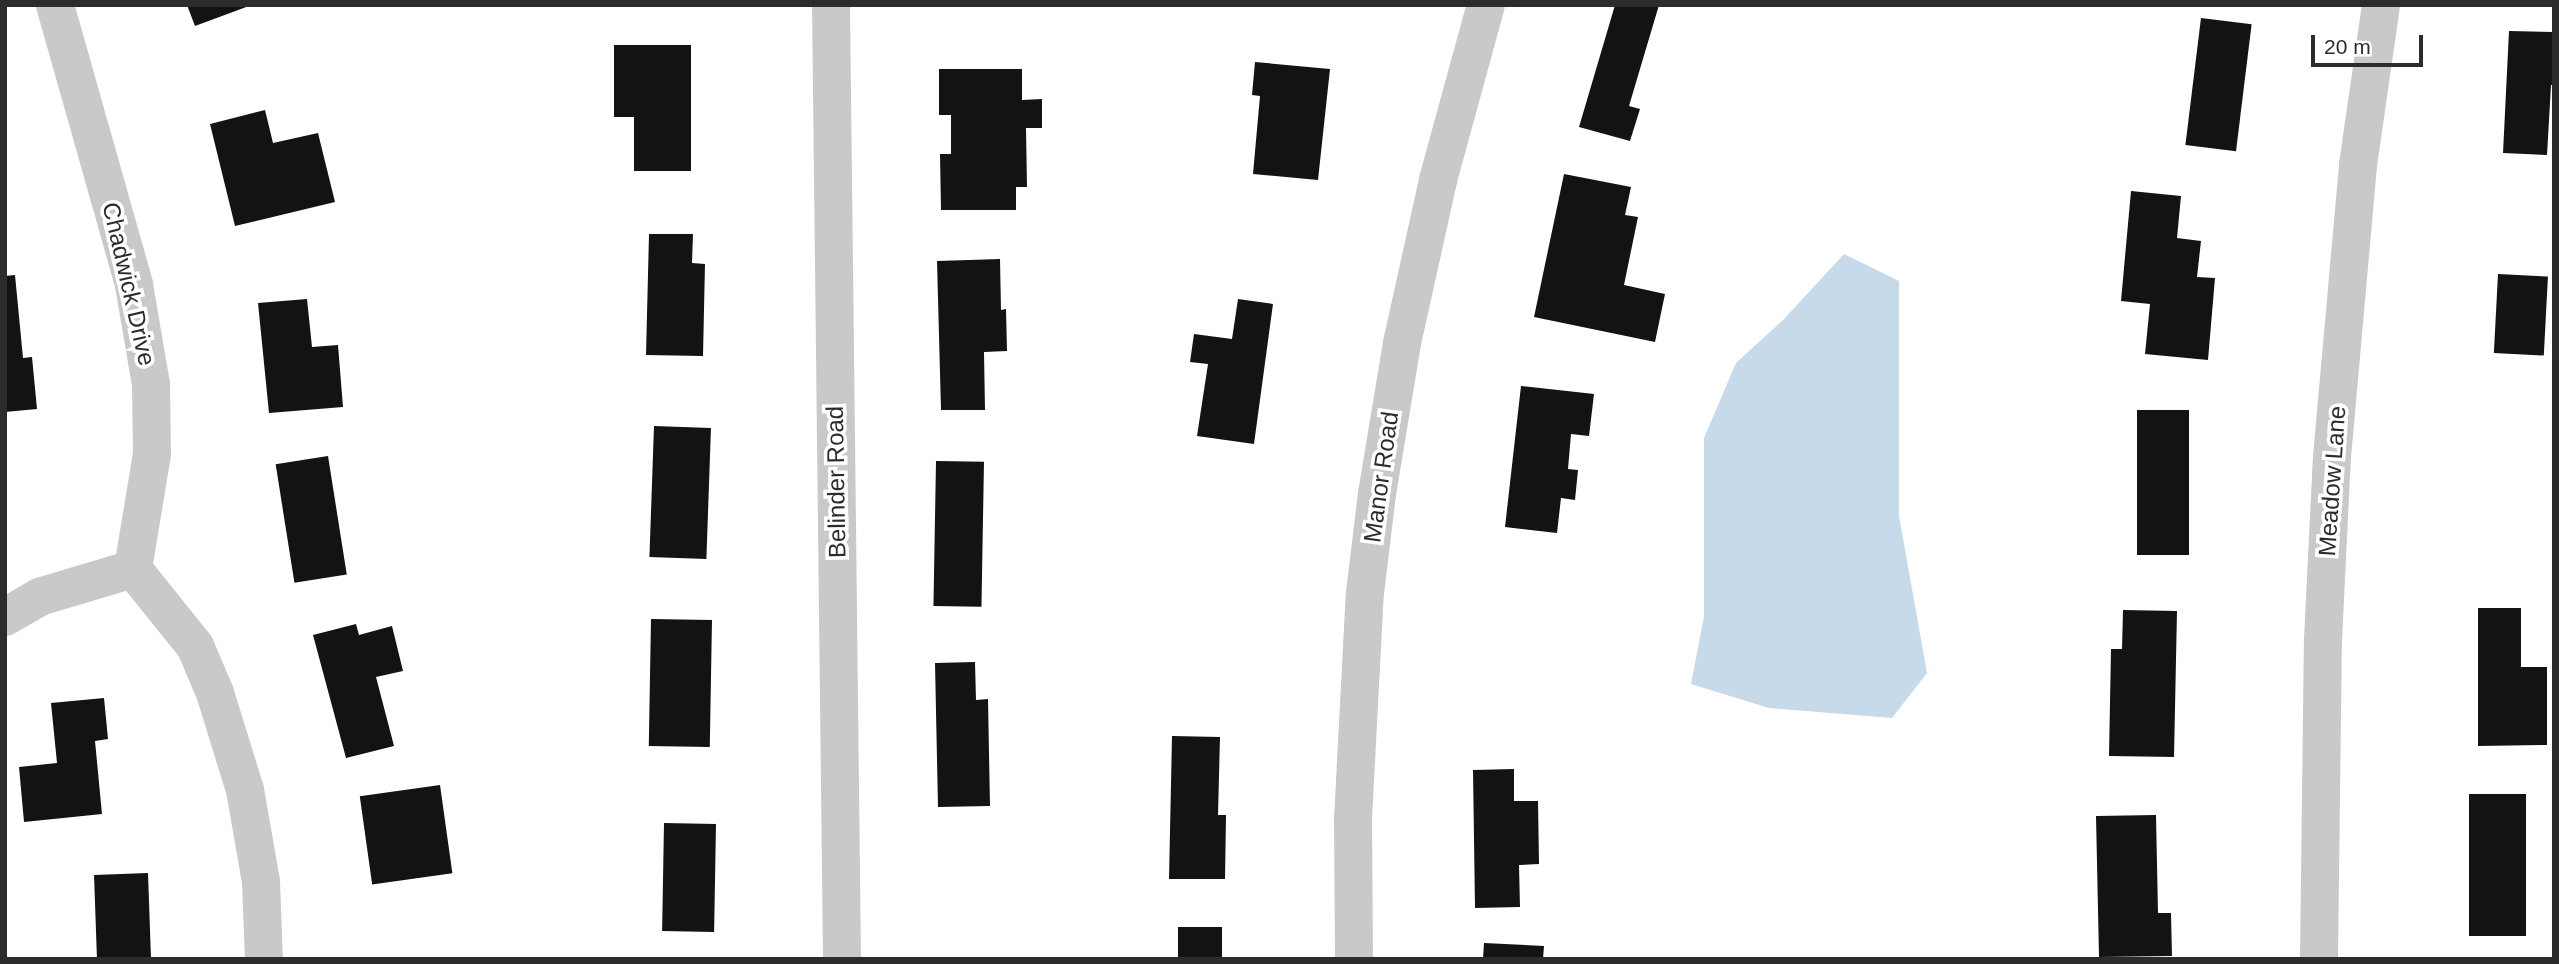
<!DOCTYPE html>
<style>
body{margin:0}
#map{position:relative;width:2559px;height:964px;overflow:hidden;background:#fff;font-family:Helvetica,sans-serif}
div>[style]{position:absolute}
.water>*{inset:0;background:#c6daea}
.building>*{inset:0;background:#131313;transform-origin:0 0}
.minor>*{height:38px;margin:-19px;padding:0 19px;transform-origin:19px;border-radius:19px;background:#c9c9c9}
span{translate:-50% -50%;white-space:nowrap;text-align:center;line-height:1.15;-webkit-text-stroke:7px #fff;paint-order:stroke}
.street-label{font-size:24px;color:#2c2c2c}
.frame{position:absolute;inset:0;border:7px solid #2c2c2c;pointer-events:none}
.scale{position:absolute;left:2311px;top:35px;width:112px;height:32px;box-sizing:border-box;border:4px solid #2c2c2c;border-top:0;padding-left:9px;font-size:21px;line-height:24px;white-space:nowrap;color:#2c2c2c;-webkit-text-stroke:5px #fff;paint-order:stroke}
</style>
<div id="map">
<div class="water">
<i style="clip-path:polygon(1844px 254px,1899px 281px,1899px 516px,1927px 673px,1892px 718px,1769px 708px,1691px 684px,1704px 616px,1704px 438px,1736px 363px,1784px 319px)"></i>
</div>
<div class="building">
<i style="clip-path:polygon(187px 5px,249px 5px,249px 6px,195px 26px)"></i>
<i style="clip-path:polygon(1615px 5px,1659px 5px,1629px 106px,1640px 109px,1630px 141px,1579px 127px)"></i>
<i style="left:2201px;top:18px;width:51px;height:128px;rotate:7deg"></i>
<i style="clip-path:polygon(2509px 31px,2554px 32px,2554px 85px,2551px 85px,2547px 155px,2503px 153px)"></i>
<i style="clip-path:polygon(614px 45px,691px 45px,691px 171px,634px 171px,634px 117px,614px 117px)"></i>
<i style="clip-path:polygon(1255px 62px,1330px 69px,1318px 180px,1253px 174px,1260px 96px,1252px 95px)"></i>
<i style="clip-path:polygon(939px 69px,1022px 69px,1022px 100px,1042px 99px,1042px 128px,1026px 128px,1027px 187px,1016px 187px,1016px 210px,941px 210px,940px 154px,951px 154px,951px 115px,939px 115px)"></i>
<i style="clip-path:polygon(265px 110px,273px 143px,318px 133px,335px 202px,235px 226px,210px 124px)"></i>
<i style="clip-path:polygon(1564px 174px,1631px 187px,1625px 215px,1638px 217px,1624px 285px,1665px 294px,1655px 342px,1534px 317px)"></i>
<i style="clip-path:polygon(2131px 191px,2181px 196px,2177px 238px,2201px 241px,2197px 277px,2215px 278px,2208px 360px,2145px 354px,2150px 304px,2121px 301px)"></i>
<i style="clip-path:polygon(649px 234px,693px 234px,692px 263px,705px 264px,703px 356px,646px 355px)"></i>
<i style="clip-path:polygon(1000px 259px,1001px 310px,1006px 309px,1007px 351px,984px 352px,985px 410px,941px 410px,937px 261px)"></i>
<i style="left:2498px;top:274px;width:50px;height:79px;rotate:3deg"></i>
<i style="clip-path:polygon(15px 275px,23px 358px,32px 357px,37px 409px,5px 412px,5px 276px)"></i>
<i style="clip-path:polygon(307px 299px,312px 347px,338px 345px,343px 407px,269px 413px,258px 303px)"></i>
<i style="clip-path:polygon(1238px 299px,1273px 304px,1254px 444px,1197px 436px,1208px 364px,1190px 362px,1194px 334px,1232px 339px)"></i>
<i style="clip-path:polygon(1521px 386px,1594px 394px,1589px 436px,1571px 434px,1568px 469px,1578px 470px,1575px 500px,1561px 498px,1557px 533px,1505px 527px)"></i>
<i style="left:2137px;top:410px;width:52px;height:145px"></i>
<i style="left:654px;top:426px;width:57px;height:131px;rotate:2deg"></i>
<i style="left:328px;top:456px;width:120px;height:53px;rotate:81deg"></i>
<i style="left:936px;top:461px;width:48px;height:145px;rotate:1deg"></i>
<i style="clip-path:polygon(2478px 608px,2521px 608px,2521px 667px,2547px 667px,2547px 745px,2478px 746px)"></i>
<i style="clip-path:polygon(2123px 610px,2177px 611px,2174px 757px,2109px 756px,2111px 649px,2122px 649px)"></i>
<i style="left:651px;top:619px;width:61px;height:127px;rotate:1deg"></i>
<i style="clip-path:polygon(356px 624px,359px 635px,392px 626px,403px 671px,376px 677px,394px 746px,346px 758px,313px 635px)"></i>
<i style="clip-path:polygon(975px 662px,976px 700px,988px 699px,990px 806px,938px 807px,935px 663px)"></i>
<i style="clip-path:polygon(104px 698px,108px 739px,95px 741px,102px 814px,24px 822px,19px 767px,57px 763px,51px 703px)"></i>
<i style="clip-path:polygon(1172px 736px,1220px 737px,1218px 815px,1226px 815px,1225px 879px,1169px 879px)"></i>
<i style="clip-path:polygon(1514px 769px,1514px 801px,1538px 801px,1539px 864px,1519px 865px,1520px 907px,1475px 908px,1473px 770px)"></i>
<i style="left:440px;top:785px;width:89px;height:81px;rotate:82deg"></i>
<i style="left:2469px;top:794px;width:57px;height:142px"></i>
<i style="clip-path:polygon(2156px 815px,2158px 913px,2171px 913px,2172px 956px,2099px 957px,2096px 816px)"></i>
<i style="left:664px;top:823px;width:52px;height:108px;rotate:1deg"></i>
<i style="left:148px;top:873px;width:86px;height:54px;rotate:88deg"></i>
<i style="left:1178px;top:927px;width:44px;height:32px"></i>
<i style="clip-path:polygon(1484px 943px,1544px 946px,1543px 959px,1483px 959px)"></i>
</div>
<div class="minor">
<i style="left:55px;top:5px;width:291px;rotate:74.2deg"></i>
<i style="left:134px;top:285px;width:100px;rotate:80.3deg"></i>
<i style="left:151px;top:384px;width:70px;rotate:89.2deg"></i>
<i style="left:152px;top:454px;width:117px;rotate:99.4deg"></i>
<i style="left:831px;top:5px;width:954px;rotate:89.34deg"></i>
<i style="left:133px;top:569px;width:99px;rotate:51.2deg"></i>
<i style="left:195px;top:646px;width:51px;rotate:66.9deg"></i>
<i style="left:215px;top:693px;width:102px;rotate:72.8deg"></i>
<i style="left:245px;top:790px;width:93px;rotate:80.1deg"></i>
<i style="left:261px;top:882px;width:77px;rotate:87.8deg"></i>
<i style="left:5px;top:617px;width:39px;rotate:-30deg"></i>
<i style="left:39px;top:597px;width:98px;rotate:-16.6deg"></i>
<i style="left:1354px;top:959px;width:140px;rotate:-90.4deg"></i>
<i style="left:1353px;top:819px;width:226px;rotate:-87deg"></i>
<i style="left:1365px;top:593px;width:100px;rotate:-83.1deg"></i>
<i style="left:1377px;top:494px;width:153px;rotate:-80.6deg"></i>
<i style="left:1402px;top:343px;width:167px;rotate:-77.5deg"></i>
<i style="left:1438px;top:180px;width:181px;rotate:-74.7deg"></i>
<i style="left:2319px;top:959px;width:319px;rotate:-89.3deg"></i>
<i style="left:2323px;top:640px;width:183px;rotate:-87.2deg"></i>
<i style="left:2332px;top:457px;width:293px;rotate:-84.9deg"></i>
<i style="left:2358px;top:165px;width:162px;rotate:-81.8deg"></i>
</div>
<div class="street-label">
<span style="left:129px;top:284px;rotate:77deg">Chadwick Drive</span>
<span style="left:1381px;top:477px;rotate:-82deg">Manor Road</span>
<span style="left:2332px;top:481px;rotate:-86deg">Meadow Lane</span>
<span style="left:836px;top:482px;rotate:-91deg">Belinder Road</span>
</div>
<div class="frame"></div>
<div class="scale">20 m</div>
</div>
